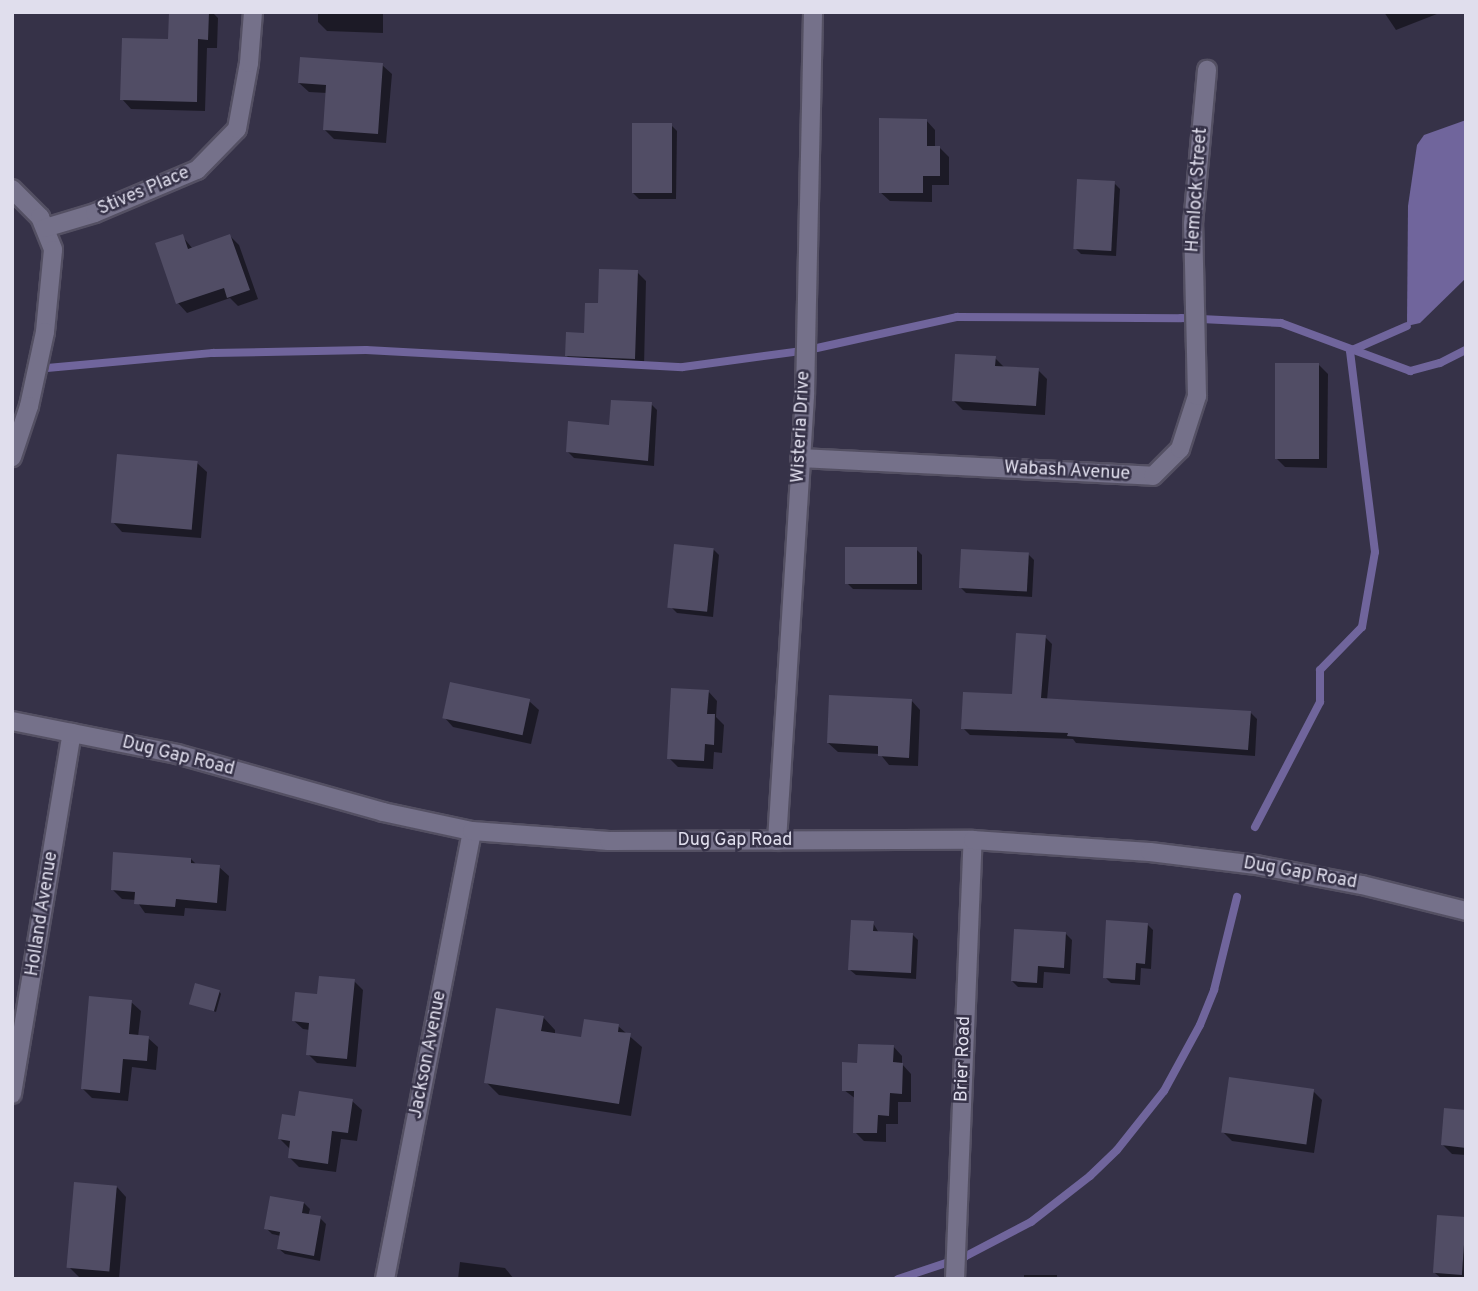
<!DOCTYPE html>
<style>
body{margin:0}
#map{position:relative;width:1478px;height:1291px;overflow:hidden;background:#363248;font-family:Overpass,sans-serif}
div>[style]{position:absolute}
.water>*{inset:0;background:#70659c}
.shadow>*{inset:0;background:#0007;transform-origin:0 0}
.stream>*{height:8px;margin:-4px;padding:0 4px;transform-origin:4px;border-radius:4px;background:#70659c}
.building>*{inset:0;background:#514d65;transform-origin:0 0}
.roads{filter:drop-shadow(2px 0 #545063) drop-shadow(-2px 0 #545063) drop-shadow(0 2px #545063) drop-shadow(0 -2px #545063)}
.street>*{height:18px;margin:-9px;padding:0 9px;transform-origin:9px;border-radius:9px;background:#75718a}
.secondary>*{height:18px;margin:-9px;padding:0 9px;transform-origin:9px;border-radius:9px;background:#75718a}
span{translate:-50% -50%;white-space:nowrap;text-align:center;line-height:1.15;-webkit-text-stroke:5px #363248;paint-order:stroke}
.street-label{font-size:18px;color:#e0deed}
.frame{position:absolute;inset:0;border:14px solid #e0deed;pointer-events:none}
</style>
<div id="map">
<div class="water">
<i style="clip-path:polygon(1466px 120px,1466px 278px,1420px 323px,1407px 326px,1408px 206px,1417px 145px,1424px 135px)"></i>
</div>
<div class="shadow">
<i style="clip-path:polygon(171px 12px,212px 12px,218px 18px,217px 48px,207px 48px,205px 111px,131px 109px,122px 99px,170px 41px)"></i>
<i style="clip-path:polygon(318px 12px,383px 12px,383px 33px,327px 31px,318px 22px)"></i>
<i style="clip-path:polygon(1384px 12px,1442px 12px,1396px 30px)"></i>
<i style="clip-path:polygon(382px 65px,392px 74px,386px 143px,334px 139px,324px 129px,327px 93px,309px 92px,299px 83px)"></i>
<i style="clip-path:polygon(926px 120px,935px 130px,935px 148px,940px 148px,949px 157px,949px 185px,932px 185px,932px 202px,890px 201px,880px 192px)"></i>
<i style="clip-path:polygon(671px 125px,677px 131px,676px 199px,639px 199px,633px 193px)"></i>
<i style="clip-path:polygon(1114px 183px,1120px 189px,1116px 256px,1081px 254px,1075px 248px)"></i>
<i style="clip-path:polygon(182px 236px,193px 249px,230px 236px,239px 245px,258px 299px,238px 306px,230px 298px,187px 313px,178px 303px)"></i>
<i style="clip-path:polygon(637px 272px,646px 281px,644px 367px,576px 365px,566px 355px,586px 334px,600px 305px)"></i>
<i style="clip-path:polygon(995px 358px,1005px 368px,1038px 370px,1047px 379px,1045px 415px,963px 410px,954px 401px)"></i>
<i style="clip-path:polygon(1318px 364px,1328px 374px,1327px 468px,1285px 467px,1276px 458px)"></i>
<i style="clip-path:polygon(651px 404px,657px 410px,654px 466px,574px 458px,568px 452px)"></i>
<i style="clip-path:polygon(197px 463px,207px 472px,201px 538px,122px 532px,113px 522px)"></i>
<i style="clip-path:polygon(713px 549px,719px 555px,713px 617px,677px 613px,671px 607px)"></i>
<i style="clip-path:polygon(916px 549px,922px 555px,922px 590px,853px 589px,847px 583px)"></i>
<i style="clip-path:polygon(1028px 554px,1034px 560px,1032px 597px,966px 593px,960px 587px)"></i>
<i style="clip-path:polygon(1045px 637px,1052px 644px,1047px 700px,1250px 712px,1257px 719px,1255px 756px,1076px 743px,1073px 739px,970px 735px,963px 728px,1014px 696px)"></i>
<i style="clip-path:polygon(708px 691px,717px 701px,716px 717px,724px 725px,722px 753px,714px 752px,713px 769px,678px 767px,669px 758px)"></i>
<i style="clip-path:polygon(911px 700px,920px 710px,918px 766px,889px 765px,880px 754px,838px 752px,828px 743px)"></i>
<i style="clip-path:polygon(529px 701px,539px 710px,531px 744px,453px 727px,444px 717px)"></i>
<i style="clip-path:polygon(191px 859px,197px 865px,219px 867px,229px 876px,226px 911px,185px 908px,184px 916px,145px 913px,136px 900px,122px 899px,113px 890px)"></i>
<i style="clip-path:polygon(873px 923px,879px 933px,912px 934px,918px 940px,916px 979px,856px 975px,850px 970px)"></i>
<i style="clip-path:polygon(1147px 924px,1153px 930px,1151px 969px,1141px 968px,1140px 985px,1111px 983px,1105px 977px)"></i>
<i style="clip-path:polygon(1066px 934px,1072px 940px,1070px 974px,1044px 972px,1043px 988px,1018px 987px,1012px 981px)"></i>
<i style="clip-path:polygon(354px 981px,363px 990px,356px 1067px,317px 1063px,308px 1054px,310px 1030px,303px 1029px,293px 1020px,318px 996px)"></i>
<i style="clip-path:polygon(219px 991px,221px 994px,216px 1012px,192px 1003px)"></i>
<i style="clip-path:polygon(131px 1002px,141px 1011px,138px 1037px,148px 1038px,158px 1047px,156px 1070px,132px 1067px,128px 1101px,92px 1098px,82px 1088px)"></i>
<i style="clip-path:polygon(543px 1017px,555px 1030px,555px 1035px,583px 1039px,618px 1026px,642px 1047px,631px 1116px,499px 1095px,486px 1082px)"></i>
<i style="clip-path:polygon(893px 1046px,902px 1056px,902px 1064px,911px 1074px,911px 1102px,898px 1102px,898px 1124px,886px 1124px,886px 1142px,864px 1141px,855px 1132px,856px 1099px,844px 1090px,859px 1064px)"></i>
<i style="clip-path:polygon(1313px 1091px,1322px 1100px,1314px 1153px,1232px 1141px,1223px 1132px)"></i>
<i style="clip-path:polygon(352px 1101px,362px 1110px,357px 1141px,341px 1139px,336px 1172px,299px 1167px,289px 1157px,289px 1148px,280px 1139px)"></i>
<i style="clip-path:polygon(1466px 1112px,1466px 1155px,1452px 1154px,1442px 1144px)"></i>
<i style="clip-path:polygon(117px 1187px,126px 1197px,119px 1279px,79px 1277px,69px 1267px)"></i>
<i style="clip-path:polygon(304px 1203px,310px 1209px,308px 1216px,320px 1218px,326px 1224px,320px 1261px,285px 1254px,279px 1249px,281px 1236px,272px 1234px,266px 1228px)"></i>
<i style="clip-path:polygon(1466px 1219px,1466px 1279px,1442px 1279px,1435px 1273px)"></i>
<i style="clip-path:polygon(460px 1262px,505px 1268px,514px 1279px,458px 1279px)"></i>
<i style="left:1024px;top:1275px;width:33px;height:4px"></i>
</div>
<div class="stream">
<i style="left:1350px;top:351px;width:62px;rotate:-23.7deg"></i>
<i style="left:36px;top:369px;width:178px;rotate:-5.2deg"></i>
<i style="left:213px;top:353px;width:153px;rotate:-1.1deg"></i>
<i style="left:366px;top:350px;width:317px;rotate:3.1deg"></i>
<i style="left:683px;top:367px;width:126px;rotate:-7.7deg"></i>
<i style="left:808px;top:350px;width:153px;rotate:-12.5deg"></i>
<i style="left:957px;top:317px;width:224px;rotate:0.3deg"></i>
<i style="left:1181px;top:318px;width:100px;rotate:2.9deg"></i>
<i style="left:1281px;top:323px;width:138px;rotate:20.4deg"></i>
<i style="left:1410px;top:371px;width:31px;rotate:-15deg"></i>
<i style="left:1440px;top:363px;width:29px;rotate:-27deg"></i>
<i style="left:1255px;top:827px;width:141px;rotate:-62.5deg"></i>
<i style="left:1320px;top:702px;width:32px;rotate:-90deg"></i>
<i style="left:1320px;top:670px;width:60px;rotate:-45.7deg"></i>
<i style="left:1362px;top:627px;width:76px;rotate:-80.2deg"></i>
<i style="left:1375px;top:552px;width:203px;rotate:-97.1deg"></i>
<i style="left:898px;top:1279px;width:70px;rotate:-18.4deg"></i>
<i style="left:964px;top:1257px;width:76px;rotate:-27.6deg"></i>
<i style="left:1031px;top:1222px;width:75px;rotate:-37.9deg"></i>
<i style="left:1090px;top:1176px;width:37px;rotate:-44deg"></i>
<i style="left:1117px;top:1150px;width:75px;rotate:-51.5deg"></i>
<i style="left:1164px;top:1091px;width:75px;rotate:-61.4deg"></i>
<i style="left:1200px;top:1025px;width:38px;rotate:-68deg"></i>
<i style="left:1214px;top:990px;width:96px;rotate:-76.1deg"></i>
</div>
<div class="building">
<i style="clip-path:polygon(169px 12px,209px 12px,208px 40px,198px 39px,197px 102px,120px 100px,122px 38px,168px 39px)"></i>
<i style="clip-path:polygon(300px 57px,383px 63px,378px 134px,323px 130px,326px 85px,298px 83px)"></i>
<i style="clip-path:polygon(879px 118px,927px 119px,927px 146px,940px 146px,940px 176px,923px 176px,923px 193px,879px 193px)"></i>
<i style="left:632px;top:123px;width:40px;height:70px"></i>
<i style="left:1077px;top:179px;width:38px;height:70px;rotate:3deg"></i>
<i style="clip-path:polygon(183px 234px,188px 249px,230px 234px,250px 290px,227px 298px,224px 288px,176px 304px,155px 243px)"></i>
<i style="clip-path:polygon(599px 269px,638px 270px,635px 359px,565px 356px,566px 332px,584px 333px,585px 303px,598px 303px)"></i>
<i style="clip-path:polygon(955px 354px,996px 356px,995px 366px,1039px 368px,1036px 406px,952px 401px)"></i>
<i style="left:1275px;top:363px;width:44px;height:96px"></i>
<i style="clip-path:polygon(611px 400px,652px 402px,648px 461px,566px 452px,568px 421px,609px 425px)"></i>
<i style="left:117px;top:454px;width:81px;height:69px;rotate:5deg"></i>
<i style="left:674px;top:544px;width:40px;height:64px;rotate:6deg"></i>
<i style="left:845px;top:547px;width:72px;height:37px"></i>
<i style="left:961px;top:549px;width:68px;height:39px;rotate:3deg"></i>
<i style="clip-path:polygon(1016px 633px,1046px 635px,1041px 698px,1251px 711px,1248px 750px,1067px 736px,1068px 733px,961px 729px,963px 692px,1012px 694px)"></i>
<i style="left:450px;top:682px;width:82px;height:37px;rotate:12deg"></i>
<i style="clip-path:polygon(671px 688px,709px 690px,707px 714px,715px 714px,714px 745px,705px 744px,704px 761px,667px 759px)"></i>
<i style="clip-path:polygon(829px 695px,912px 699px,909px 758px,878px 756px,878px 746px,827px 743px)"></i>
<i style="clip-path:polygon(113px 852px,191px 858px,191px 863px,220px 865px,217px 903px,176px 899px,175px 907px,134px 904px,135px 892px,111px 890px)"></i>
<i style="clip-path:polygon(851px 920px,874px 921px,873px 931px,913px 933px,911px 973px,848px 970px)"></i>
<i style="clip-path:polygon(1106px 920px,1148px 923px,1145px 964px,1136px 963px,1135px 980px,1103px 978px)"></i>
<i style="clip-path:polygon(1014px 929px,1066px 932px,1064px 968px,1038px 966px,1037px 983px,1011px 981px)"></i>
<i style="clip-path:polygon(319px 976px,355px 979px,347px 1059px,306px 1055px,309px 1023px,292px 1021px,295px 992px,317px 994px)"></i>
<i style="left:195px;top:983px;width:26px;height:22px;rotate:16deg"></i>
<i style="clip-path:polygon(89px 996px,132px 1000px,129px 1034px,149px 1036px,147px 1061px,123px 1059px,120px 1093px,81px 1089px)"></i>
<i style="clip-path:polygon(496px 1008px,544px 1016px,541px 1031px,581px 1037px,584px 1019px,619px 1024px,618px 1032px,631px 1033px,619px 1104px,484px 1083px)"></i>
<i style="clip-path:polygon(858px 1044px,894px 1045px,893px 1062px,903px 1063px,902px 1094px,890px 1093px,889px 1116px,878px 1115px,877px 1133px,853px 1133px,854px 1091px,842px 1091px,842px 1062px,857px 1063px)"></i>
<i style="left:1229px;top:1077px;width:86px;height:56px;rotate:8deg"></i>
<i style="clip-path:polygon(299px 1091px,353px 1099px,348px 1133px,332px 1131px,328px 1164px,288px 1158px,290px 1141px,278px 1139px,282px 1114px,295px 1116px)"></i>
<i style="clip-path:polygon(1444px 1108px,1466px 1110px,1466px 1148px,1441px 1145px)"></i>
<i style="left:74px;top:1182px;width:43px;height:86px;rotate:5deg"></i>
<i style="clip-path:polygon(270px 1196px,304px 1202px,302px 1213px,321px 1216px,314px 1256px,277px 1249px,280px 1232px,264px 1229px)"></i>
<i style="left:1437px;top:1215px;width:29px;height:58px;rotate:4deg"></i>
</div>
<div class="roads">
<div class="street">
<i style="left:12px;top:189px;width:40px;rotate:45deg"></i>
<i style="left:40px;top:217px;width:35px;rotate:68deg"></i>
<i style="left:53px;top:250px;width:82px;rotate:95.6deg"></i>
<i style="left:45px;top:332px;width:76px;rotate:102.2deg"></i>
<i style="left:29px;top:406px;width:54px;rotate:108.4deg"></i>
<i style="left:45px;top:228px;width:52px;rotate:-16.7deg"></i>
<i style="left:95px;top:213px;width:111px;rotate:-22.9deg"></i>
<i style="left:197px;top:170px;width:57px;rotate:-45.7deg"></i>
<i style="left:237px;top:129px;width:67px;rotate:-79.7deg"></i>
<i style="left:249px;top:63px;width:51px;rotate:-85.5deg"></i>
<i style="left:800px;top:458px;width:353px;rotate:2.9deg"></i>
<i style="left:1153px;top:476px;width:38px;rotate:-45deg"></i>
<i style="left:1180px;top:449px;width:56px;rotate:-72.2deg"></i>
<i style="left:1197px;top:396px;width:172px;rotate:-91.3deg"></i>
<i style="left:1193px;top:224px;width:155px;rotate:-84.8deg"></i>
<i style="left:777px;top:841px;width:447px;rotate:-86.4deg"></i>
<i style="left:805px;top:395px;width:383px;rotate:-88.8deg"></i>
<i style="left:12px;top:1094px;width:366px;rotate:-80.6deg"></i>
<i style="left:385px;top:1279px;width:456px;rotate:-79deg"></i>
<i style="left:955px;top:1279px;width:439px;rotate:-87.7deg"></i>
</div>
<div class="secondary">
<i style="left:12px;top:721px;width:168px;rotate:11.3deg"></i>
<i style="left:177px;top:754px;width:214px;rotate:15.7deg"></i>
<i style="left:383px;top:812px;width:91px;rotate:12.1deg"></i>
<i style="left:472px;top:831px;width:137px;rotate:4.2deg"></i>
<i style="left:609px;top:841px;width:364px;rotate:-0.2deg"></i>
<i style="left:973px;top:840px;width:177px;rotate:3.9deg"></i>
<i style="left:1150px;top:852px;width:107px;rotate:7deg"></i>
<i style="left:1256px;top:865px;width:108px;rotate:10.7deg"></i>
<i style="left:1362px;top:885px;width:107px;rotate:14deg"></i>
</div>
</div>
<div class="street-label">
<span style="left:1198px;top:190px;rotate:-86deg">Hemlock Street</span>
<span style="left:144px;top:192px;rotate:-23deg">Stives Place</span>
<span style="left:802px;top:427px;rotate:-87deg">Wisteria Drive</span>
<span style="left:1067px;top:472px;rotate:3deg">Wabash Avenue</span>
<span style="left:178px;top:757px;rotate:14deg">Dug Gap Road</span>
<span style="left:735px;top:841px">Dug Gap Road</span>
<span style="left:1300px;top:874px;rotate:10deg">Dug Gap Road</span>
<span style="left:43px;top:914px;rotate:-81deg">Holland Avenue</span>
<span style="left:429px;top:1055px;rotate:-79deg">Jackson Avenue</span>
<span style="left:964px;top:1059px;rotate:-88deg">Brier Road</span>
</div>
<div class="frame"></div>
</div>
